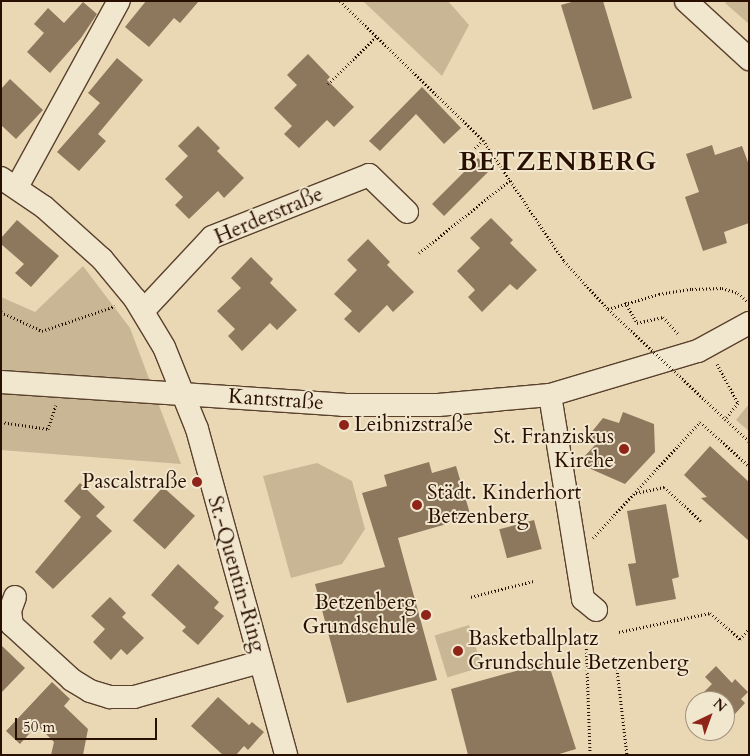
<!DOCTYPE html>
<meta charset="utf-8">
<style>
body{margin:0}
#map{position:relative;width:750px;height:756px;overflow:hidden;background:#ead8b4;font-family:Cardo,serif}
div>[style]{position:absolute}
.green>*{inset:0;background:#c9b695;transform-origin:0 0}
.building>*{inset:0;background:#8d785e;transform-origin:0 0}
.path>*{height:3px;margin-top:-1.5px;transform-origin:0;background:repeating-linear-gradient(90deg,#290f00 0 1px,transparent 0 3.5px)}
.roads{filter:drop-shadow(1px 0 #59412d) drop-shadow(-1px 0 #59412d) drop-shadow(0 1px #59412d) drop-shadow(0 -1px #59412d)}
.street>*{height:22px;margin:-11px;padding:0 11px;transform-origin:11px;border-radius:11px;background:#f1e6ce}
.path-bridge>*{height:3px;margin-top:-1.5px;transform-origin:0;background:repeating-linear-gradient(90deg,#290f00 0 1px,transparent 0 3.5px)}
.dots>*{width:14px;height:14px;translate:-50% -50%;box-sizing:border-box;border:2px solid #f1e6ce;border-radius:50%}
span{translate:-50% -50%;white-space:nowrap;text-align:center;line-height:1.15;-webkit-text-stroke:4px #f1e6ce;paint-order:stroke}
.street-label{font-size:21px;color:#290f00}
.poi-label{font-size:21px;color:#290f00}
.left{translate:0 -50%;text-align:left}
.right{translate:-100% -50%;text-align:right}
.district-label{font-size:26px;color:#290f00;font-weight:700;letter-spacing:1px}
.frame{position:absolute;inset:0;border:2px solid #290f00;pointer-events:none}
.north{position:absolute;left:685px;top:691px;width:50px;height:50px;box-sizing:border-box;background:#f1e6ce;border:1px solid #a1907c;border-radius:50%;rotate:42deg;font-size:14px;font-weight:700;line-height:20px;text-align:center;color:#290f00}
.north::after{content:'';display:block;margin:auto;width:18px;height:22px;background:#8f2418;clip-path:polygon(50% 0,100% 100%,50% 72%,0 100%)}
.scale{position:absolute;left:15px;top:718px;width:142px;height:22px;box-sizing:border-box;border:2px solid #290f00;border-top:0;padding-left:6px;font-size:15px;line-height:18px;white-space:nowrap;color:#290f00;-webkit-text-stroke:4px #f1e6ce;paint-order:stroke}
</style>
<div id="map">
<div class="green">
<i style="clip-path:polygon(363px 1px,448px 1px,469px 25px,442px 76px)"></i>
<i style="clip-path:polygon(727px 1px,749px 1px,749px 24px,725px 3px)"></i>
<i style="clip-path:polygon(83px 266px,130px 328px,181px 464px,1px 450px,1px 297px,35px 312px)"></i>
<i style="clip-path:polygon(749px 404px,749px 431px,736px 420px)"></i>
<i style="clip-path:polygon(317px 463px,352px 481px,365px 529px,342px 564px,291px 578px,263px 476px)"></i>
<i style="left:469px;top:625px;width:44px;height:36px;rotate:73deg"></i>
</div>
<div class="building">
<i style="clip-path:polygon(146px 1px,199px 1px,180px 23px,174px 18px,149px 47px,125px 27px)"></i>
<i style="clip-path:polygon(575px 1px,603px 1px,632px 98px,593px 110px,561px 5px)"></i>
<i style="clip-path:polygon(83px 2px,97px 14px,81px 38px,50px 73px,27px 52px,44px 33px,34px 24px,48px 8px,64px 23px)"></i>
<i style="clip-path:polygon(308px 54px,330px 77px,327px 80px,354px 107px,334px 127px,327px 120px,299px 148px,284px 134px,292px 126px,274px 108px,297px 85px,287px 75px)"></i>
<i style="clip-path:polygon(117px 58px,143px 80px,98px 134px,106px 141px,79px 171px,57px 152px,100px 103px,88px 93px)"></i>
<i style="clip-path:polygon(10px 79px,43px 110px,16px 139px,1px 125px,1px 89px)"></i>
<i style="clip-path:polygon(422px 87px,461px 128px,444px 144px,416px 114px,380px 151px,369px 141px)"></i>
<i style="clip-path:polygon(198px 126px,220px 148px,217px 151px,244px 178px,224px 198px,218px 191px,189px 219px,175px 205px,183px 197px,165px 179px,188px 156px,178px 146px)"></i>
<i style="clip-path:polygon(712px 145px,715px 155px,742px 146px,749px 165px,749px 223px,724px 232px,727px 243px,703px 251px,685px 197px,699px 192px,686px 154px)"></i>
<i style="left:478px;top:158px;width:17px;height:65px;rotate:45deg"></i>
<i style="clip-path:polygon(491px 218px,513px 240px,510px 243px,537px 270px,517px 290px,510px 284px,482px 312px,468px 297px,475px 290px,457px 271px,480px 248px,470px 238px)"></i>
<i style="clip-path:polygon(17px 220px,59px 256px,31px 287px,15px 273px,24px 264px,1px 244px,1px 238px)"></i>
<i style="clip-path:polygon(368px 239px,390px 262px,387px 265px,414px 292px,393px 312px,387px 305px,359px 333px,344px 319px,352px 311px,334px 294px,357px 270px,347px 260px)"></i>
<i style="clip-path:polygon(251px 257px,273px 279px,270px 283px,297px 310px,277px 330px,270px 323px,242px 351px,228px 336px,235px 329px,217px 311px,241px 288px,231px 278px)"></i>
<i style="clip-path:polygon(623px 412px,654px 424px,655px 452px,625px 484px,584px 466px,583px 458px,595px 445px,590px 434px,603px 418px,619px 423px)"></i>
<i style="clip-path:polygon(710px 446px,749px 482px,749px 541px,701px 498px,707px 497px,684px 475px)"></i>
<i style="clip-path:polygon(429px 462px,432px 473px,456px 466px,471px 517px,398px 538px,437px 680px,347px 703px,315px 584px,385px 567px,362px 493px,387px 486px,384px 475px)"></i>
<i style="clip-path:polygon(80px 483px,105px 507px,96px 516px,112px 531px,53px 589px,35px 572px,81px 517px,64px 501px)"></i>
<i style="left:163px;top:487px;width:43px;height:45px;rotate:42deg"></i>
<i style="clip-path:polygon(666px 504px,679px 577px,672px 579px,676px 599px,636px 606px,628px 564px,636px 563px,627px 511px)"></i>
<i style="left:534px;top:520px;width:30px;height:36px;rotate:75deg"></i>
<i style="clip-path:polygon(178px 564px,219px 602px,214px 608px,224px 616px,198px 645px,182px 631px,186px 627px,151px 595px)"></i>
<i style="clip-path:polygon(110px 597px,126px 613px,122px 617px,144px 638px,127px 655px,121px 649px,111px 660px,93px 642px,105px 629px,91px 616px)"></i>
<i style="clip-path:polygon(1px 645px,25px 668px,1px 693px)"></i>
<i style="clip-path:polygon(548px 662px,576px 749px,556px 755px,468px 755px,451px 689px)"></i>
<i style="clip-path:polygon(716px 666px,732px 683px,735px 679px,748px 692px,741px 699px,745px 703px,734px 715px,729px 711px,725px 715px,725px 701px,695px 701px,712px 684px,705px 677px)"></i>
<i style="clip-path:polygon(52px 682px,70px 699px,64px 706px,88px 729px,83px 755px,51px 755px,54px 742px,37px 725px,20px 744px,6px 731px)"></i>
<i style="clip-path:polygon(218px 697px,249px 725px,252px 722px,264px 732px,248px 750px,244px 746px,236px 755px,223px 755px,191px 726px)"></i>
</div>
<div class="path">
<i style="left:340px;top:1px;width:199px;rotate:44.2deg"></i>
<i style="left:483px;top:140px;width:146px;rotate:56.2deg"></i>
<i style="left:564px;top:261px;width:65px;rotate:47.5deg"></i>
<i style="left:608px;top:309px;width:53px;rotate:-16.4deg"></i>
<i style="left:659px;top:294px;width:33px;rotate:-9deg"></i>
<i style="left:692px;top:289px;width:30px;rotate:-2deg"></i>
<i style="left:722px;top:288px;width:17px;rotate:17deg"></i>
<i style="left:738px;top:293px;width:12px;rotate:42deg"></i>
<i style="left:328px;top:84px;width:69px;rotate:-44.4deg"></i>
<i style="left:475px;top:148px;width:11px;rotate:-45deg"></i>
<i style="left:419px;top:253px;width:117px;rotate:-38.7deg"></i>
<i style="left:625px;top:302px;width:24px;rotate:60deg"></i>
<i style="left:637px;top:323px;width:27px;rotate:-13deg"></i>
<i style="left:663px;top:317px;width:24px;rotate:48deg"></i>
<i style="left:1px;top:312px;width:45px;rotate:24.9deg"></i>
<i style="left:42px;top:331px;width:77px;rotate:-18.9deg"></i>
<i style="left:717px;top:364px;width:44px;rotate:61.7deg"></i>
<i style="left:738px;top:403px;width:21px;rotate:129deg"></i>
<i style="left:725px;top:419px;width:33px;rotate:43deg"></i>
<i style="left:1px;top:422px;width:48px;rotate:8.5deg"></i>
<i style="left:48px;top:429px;width:25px;rotate:-72deg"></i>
<i style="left:636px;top:493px;width:29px;rotate:-12deg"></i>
<i style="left:664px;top:487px;width:50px;rotate:42.6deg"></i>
<i style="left:593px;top:538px;width:158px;rotate:-47.3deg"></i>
<i style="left:700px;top:422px;width:66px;rotate:41.9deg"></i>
<i style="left:471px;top:597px;width:64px;rotate:-14.5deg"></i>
<i style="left:619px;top:632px;width:93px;rotate:-11.8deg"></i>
<i style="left:710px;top:613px;width:40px;rotate:41deg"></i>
<i style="left:740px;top:639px;width:13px;rotate:-48deg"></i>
<i style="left:586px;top:638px;width:117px;rotate:88deg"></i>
<i style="left:617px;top:669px;width:87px;rotate:83.4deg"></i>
</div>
<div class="roads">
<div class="street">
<i style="left:686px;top:1px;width:86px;rotate:42.6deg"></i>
<i style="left:1px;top:178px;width:52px;rotate:34deg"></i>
<i style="left:44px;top:207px;width:78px;rotate:41.9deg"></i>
<i style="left:102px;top:259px;width:52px;rotate:50.5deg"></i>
<i style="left:135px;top:299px;width:56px;rotate:58.9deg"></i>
<i style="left:164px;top:347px;width:88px;rotate:68.1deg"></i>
<i style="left:197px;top:429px;width:338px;rotate:74.7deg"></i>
<i style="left:17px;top:187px;width:212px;rotate:-61.3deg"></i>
<i style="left:143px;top:311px;width:101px;rotate:-47deg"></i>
<i style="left:212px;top:237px;width:169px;rotate:-21.5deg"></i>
<i style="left:369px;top:175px;width:53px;rotate:44.2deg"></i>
<i style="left:1px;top:382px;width:343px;rotate:3.8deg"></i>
<i style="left:343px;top:405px;width:95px"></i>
<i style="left:438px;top:405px;width:112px;rotate:-5.1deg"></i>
<i style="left:550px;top:395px;width:154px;rotate:-16.6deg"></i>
<i style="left:698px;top:351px;width:58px;rotate:-28.8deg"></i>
<i style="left:550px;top:395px;width:207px;rotate:80.8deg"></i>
<i style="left:583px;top:599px;width:17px;rotate:40deg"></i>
<i style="left:15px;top:597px;width:15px;rotate:110deg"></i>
<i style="left:10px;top:611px;width:14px;rotate:82deg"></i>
<i style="left:12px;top:625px;width:81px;rotate:42.5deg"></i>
<i style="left:72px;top:680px;width:21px;rotate:31deg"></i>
<i style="left:90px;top:691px;width:21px;rotate:17deg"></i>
<i style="left:110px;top:697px;width:24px"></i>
<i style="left:134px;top:697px;width:131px;rotate:-15.5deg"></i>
</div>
</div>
<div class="path-bridge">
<i style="left:608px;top:309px;width:161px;rotate:43.2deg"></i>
</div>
<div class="dots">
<i style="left:344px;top:425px;background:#8f2418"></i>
<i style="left:624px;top:449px;background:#8f2418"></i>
<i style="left:197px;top:482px;background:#8f2418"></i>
<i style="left:417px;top:505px;background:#8f2418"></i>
<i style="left:426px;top:615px;background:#8f2418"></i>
<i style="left:458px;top:651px;background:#8f2418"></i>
</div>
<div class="street-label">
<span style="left:269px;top:216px;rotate:-23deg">Herderstraße</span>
<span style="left:276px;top:400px;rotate:4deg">Kantstraße</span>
<span style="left:236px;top:574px;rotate:74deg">St.-Quentin-Ring</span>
</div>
<div class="poi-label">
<span class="left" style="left:354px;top:425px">Leibnizstraße</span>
<span class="right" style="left:614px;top:449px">St. Franziskus<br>Kirche</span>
<span class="right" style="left:187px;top:482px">Pascalstraße</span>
<span class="left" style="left:427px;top:505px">Städt. Kinderhort<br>Betzenberg</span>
<span class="right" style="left:416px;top:615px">Betzenberg<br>Grundschule</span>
<span class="left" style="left:468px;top:651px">Basketballplatz<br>Grundschule Betzenberg</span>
</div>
<div class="district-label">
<span style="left:558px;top:162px">BETZENBERG</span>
</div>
<div class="frame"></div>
<div class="north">N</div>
<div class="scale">50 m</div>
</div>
